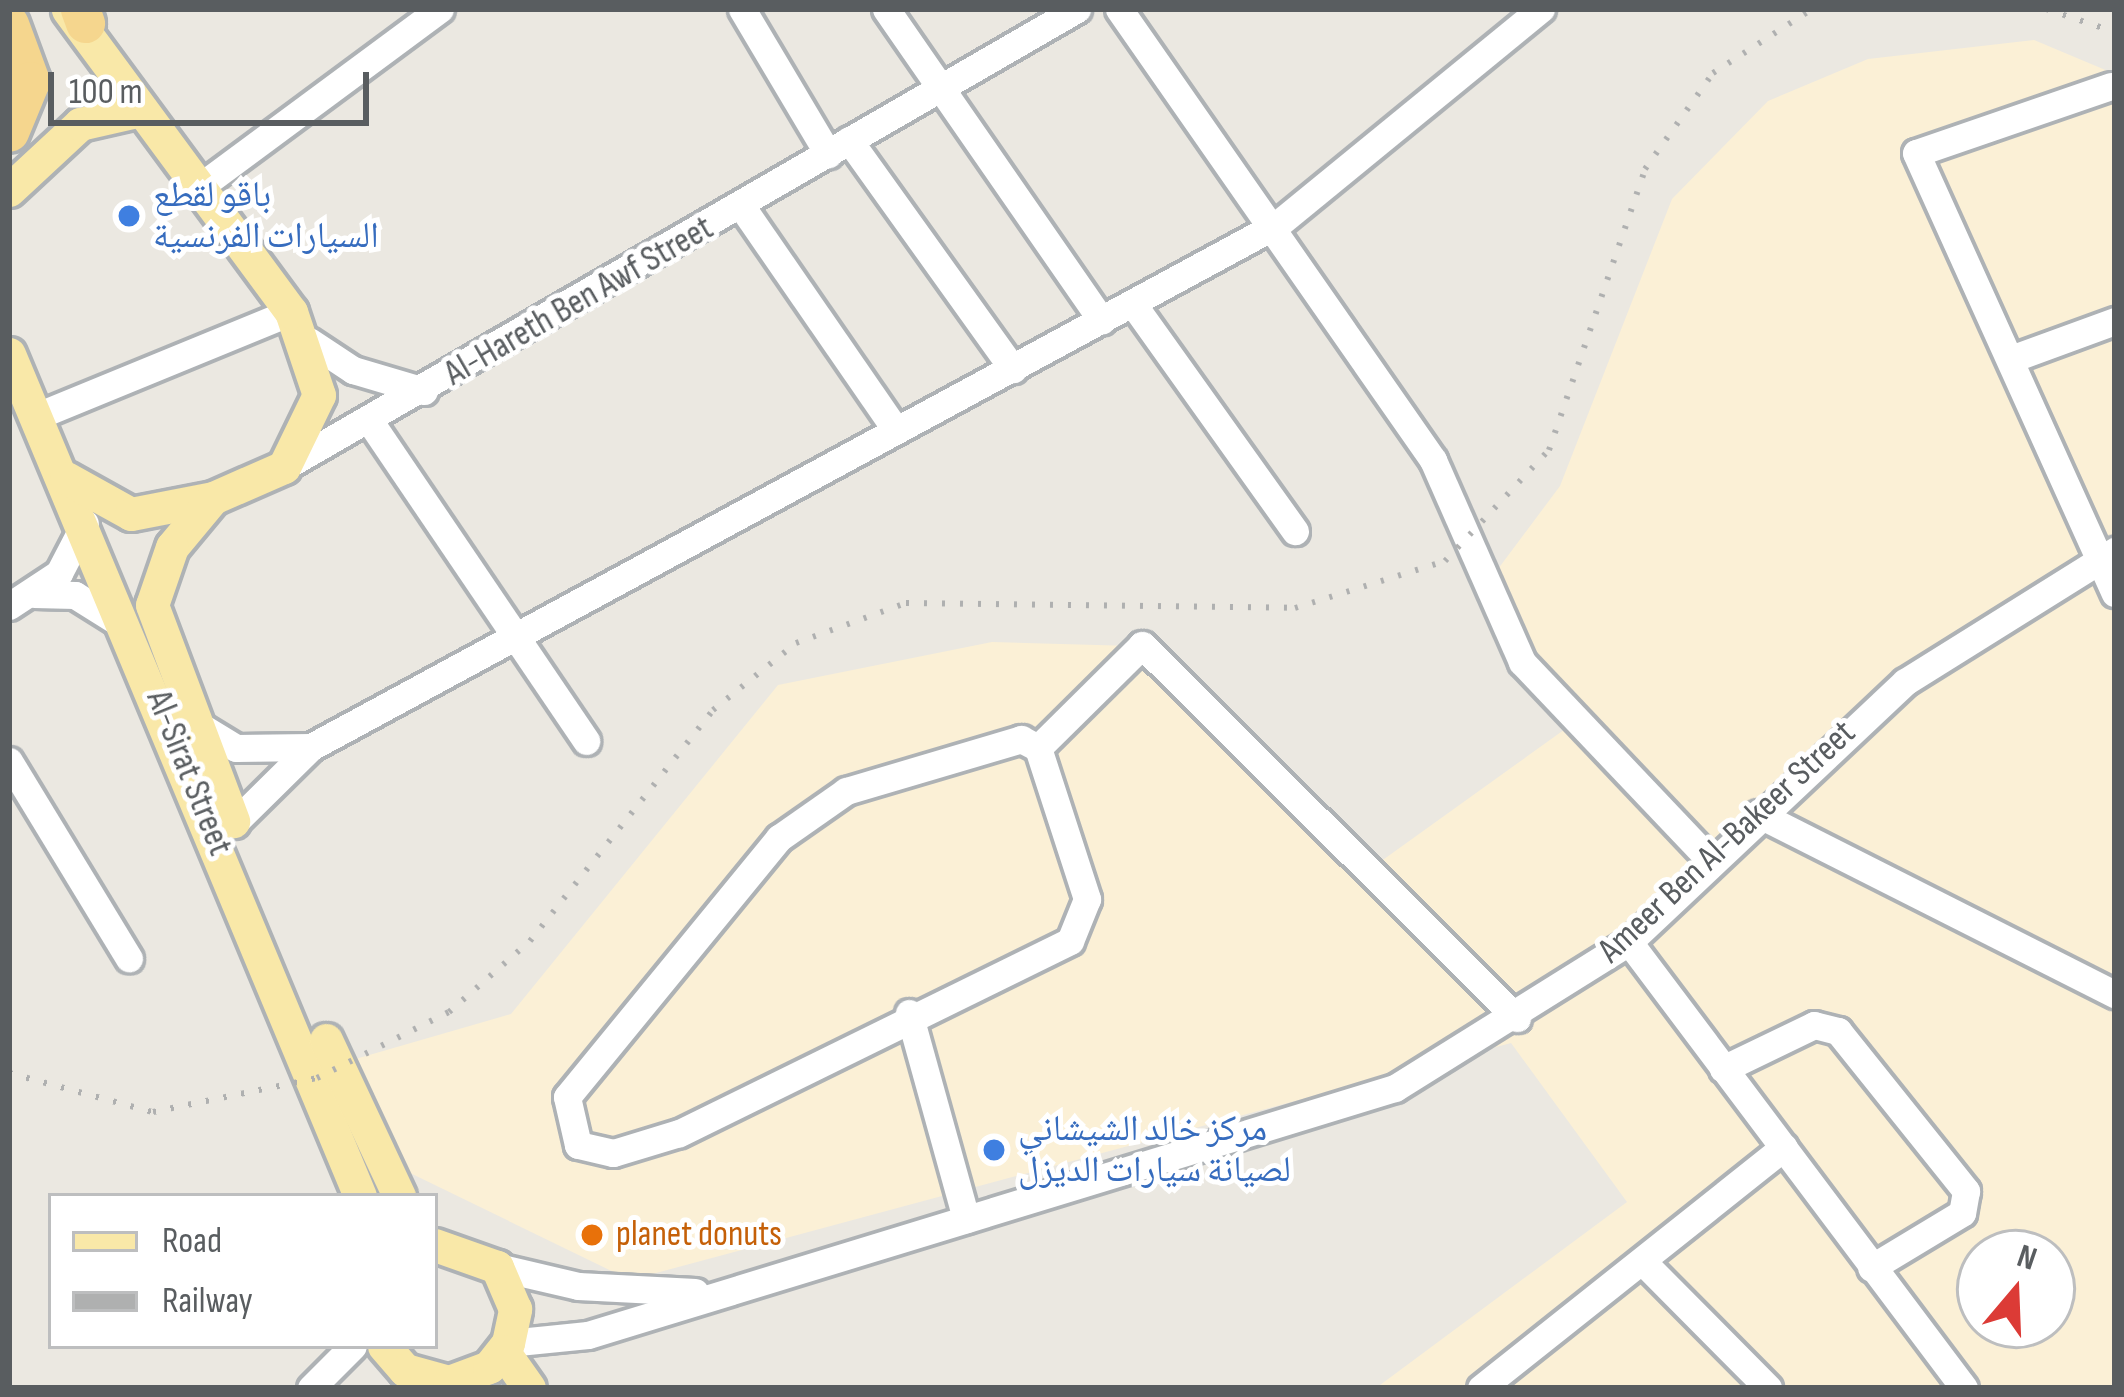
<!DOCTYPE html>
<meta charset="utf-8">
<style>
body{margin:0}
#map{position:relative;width:2124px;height:1397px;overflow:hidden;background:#ebe8e1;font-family:"Sofia Sans Condensed","Noto Naskh Arabic",sans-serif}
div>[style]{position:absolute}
.commercial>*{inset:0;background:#fbf0d6}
.roads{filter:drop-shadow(3px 0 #aeb2b5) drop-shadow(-3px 0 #aeb2b5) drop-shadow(0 3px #aeb2b5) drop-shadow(0 -3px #aeb2b5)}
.minor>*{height:27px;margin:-13.5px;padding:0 13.5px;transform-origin:13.5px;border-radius:13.5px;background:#fff}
.major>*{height:33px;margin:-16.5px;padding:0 16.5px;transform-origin:16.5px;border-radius:16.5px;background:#f9e8a8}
.highway>*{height:39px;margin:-19.5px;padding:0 19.5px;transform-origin:19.5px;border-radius:19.5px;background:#f5d68e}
.rail>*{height:6px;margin-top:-3px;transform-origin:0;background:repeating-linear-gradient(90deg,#afb0b0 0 3px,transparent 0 18px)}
.dots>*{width:33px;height:33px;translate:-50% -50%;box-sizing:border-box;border:6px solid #fff;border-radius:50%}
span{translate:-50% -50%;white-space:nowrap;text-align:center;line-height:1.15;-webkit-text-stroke:10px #fff;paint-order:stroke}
.shop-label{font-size:36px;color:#366cbe}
.left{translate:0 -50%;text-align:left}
.street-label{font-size:36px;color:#595d60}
.food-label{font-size:36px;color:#c56008}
.frame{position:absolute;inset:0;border:12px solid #595d60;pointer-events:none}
.legend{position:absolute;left:48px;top:1193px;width:390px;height:156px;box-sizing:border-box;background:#fff;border:3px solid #bdbebf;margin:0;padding:15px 21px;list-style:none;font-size:36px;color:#595d60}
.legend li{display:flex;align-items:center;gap:24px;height:60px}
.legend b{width:60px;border:3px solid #bdbebf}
.north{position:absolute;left:1956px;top:1229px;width:120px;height:120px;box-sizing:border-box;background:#fff;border:3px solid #bdbebf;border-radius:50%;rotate:19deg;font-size:33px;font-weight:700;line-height:48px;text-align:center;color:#595d60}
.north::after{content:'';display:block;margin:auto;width:42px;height:54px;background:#dc3b36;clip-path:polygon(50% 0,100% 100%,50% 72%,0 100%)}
.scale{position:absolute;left:48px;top:72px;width:321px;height:54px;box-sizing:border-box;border:6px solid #595d60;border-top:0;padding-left:15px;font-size:36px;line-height:42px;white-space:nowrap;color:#595d60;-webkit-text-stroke:9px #fff;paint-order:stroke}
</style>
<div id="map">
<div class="commercial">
<i style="clip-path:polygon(evenodd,2034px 40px,2115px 74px,2115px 1388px,1376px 1388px,1627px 1202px,1511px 1043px,630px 1280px,406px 1171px,352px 1060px,511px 1014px,778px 685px,992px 642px,1133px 646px,1373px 867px,1568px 727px,1495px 573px,1560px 486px,1672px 199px,1768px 101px,1868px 59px,2034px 40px,1980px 1253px,2052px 1253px,2052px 1325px,1980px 1325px,1980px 1253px)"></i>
</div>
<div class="roads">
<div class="minor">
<i style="left:742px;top:9px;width:169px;rotate:59.3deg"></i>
<i style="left:886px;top:9px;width:379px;rotate:55.3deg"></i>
<i style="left:1119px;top:9px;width:550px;rotate:55.15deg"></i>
<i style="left:1433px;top:460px;width:221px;rotate:66.2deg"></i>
<i style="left:1522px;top:662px;width:274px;rotate:46.5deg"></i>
<i style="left:2111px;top:86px;width:206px;rotate:161deg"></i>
<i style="left:1916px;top:153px;width:483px;rotate:65.7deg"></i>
<i style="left:849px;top:140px;width:282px;rotate:54.4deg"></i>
<i style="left:198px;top:188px;width:301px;rotate:-36.5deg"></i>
<i style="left:742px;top:207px;width:271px;rotate:55.4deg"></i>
<i style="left:1133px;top:304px;width:279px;rotate:54.5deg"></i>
<i style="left:309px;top:341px;width:53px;rotate:33.4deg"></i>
<i style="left:353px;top:370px;width:74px;rotate:16.5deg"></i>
<i style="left:2011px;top:359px;width:111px;rotate:-20.1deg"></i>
<i style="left:37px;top:416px;width:274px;rotate:-22.3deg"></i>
<i style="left:371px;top:423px;width:384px;rotate:55.9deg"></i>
<i style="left:284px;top:467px;width:916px;rotate:-30.01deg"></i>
<i style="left:34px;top:594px;width:41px;rotate:1.4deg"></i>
<i style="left:75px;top:595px;width:57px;rotate:32deg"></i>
<i style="left:9px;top:606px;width:60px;rotate:-33.4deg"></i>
<i style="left:59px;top:573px;width:56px;rotate:-62.5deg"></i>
<i style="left:195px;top:723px;width:48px;rotate:31.4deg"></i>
<i style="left:236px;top:748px;width:75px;rotate:-0.8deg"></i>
<i style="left:1021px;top:739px;width:19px;rotate:28deg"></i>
<i style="left:1038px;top:748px;width:159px;rotate:72deg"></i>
<i style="left:1087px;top:899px;width:45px;rotate:112deg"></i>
<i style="left:1070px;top:941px;width:436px;rotate:153.8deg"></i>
<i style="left:679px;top:1133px;width:69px;rotate:163.1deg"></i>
<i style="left:613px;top:1153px;width:36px;rotate:-167deg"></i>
<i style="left:578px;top:1145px;width:49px;rotate:-102.9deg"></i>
<i style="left:567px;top:1097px;width:335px;rotate:-50.7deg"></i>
<i style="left:779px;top:838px;width:82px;rotate:-35deg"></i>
<i style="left:846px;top:791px;width:183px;rotate:-16.5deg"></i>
<i style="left:1038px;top:748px;width:146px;rotate:-44.7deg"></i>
<i style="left:1142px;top:645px;width:529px;rotate:44.85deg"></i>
<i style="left:9px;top:761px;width:231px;rotate:58.7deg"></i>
<i style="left:1758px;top:814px;width:400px;rotate:26.8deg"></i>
<i style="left:234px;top:823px;width:108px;rotate:-44.6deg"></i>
<i style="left:311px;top:747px;width:1099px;rotate:-28.41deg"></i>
<i style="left:1278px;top:224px;width:340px;rotate:-39.3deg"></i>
<i style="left:1629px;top:942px;width:558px;rotate:53.09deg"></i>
<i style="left:909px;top:1013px;width:214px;rotate:74.5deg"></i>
<i style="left:1723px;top:1069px;width:101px;rotate:-25.8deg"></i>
<i style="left:1814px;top:1025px;width:25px;rotate:14deg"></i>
<i style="left:1838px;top:1031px;width:205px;rotate:51.3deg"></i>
<i style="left:1966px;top:1191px;width:22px;rotate:100deg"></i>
<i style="left:1962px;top:1213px;width:106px;rotate:148.9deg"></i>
<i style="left:1647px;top:1266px;width:172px;rotate:45.2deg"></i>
<i style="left:497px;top:1267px;width:83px;rotate:13.2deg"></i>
<i style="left:578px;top:1286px;width:117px;rotate:2.9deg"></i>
<i style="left:508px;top:1343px;width:80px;rotate:-5.7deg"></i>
<i style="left:588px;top:1335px;width:844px;rotate:-17.02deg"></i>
<i style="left:1395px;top:1088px;width:276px;rotate:-32deg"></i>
<i style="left:1629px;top:942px;width:379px;rotate:-43.3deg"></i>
<i style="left:1905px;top:682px;width:248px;rotate:-32deg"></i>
<i style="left:311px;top:1388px;width:59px;rotate:-45deg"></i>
<i style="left:1481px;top:1388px;width:387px;rotate:-38.5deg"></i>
</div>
<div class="major">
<i style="left:9px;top:190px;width:97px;rotate:-42.9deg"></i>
<i style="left:80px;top:124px;width:63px;rotate:-12.9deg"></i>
<i style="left:9px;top:354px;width:912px;rotate:67.37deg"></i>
<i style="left:66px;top:478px;width:74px;rotate:29deg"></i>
<i style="left:131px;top:514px;width:84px;rotate:-11deg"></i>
<i style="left:213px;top:498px;width:77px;rotate:-23.6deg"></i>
<i style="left:284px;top:467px;width:80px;rotate:-64.1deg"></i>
<i style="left:319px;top:395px;width:88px;rotate:-108.6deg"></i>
<i style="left:291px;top:312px;width:376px;rotate:-126.4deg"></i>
<i style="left:212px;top:499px;width:62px;rotate:129.8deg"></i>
<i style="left:172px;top:547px;width:61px;rotate:109deg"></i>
<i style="left:152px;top:605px;width:231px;rotate:69.4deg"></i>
<i style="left:326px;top:1040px;width:172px;rotate:64.9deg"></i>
<i style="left:384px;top:1346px;width:32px;rotate:49deg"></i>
<i style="left:405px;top:1370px;width:46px;rotate:15.3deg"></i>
<i style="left:449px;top:1382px;width:43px;rotate:-20.6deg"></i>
<i style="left:489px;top:1367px;width:31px;rotate:-52deg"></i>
<i style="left:508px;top:1343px;width:35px;rotate:-78deg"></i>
<i style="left:515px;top:1309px;width:46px;rotate:-113.2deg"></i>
<i style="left:497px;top:1267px;width:66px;rotate:-160.5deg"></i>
<i style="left:503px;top:1351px;width:45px;rotate:54.9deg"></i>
</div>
<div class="highway">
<i style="left:80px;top:9px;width:15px;rotate:70deg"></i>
<i style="left:9px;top:24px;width:61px;rotate:69.8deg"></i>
<i style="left:30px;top:81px;width:55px;rotate:112.4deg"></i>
</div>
</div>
<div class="rail">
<i style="left:2046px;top:9px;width:73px;rotate:18.4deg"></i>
<i style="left:9px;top:1073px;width:149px;rotate:15.2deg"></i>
<i style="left:153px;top:1112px;width:167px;rotate:-11.7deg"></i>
<i style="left:317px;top:1078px;width:148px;rotate:-26.6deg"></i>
<i style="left:449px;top:1012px;width:108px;rotate:-41.2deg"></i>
<i style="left:530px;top:941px;width:295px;rotate:-51.6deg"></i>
<i style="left:713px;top:710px;width:107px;rotate:-38.9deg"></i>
<i style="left:796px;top:643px;width:117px;rotate:-20deg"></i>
<i style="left:906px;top:603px;width:389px;rotate:0.7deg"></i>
<i style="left:1295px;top:608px;width:157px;rotate:-17.4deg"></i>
<i style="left:1445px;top:561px;width:152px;rotate:-46.9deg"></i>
<i style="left:1549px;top:450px;width:297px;rotate:-71.1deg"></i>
<i style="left:1645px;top:169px;width:118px;rotate:-54.7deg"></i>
<i style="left:1713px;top:73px;width:118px;rotate:-32.9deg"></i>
</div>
<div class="dots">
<i style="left:129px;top:216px;background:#3f7fe0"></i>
<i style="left:994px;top:1150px;background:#3f7fe0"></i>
<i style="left:592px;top:1235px;background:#e8710a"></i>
</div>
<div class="shop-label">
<span class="left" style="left:153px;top:216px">باقو لقطع<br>السيارات الفرنسية</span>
<span class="left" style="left:1018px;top:1150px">مركز خالد الشيشاني<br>لصيانة سيارات الديزل</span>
</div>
<div class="street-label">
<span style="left:579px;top:301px;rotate:-30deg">Al-Hareth Ben Awf Street</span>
<span style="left:189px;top:773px;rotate:68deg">Al-Sirat Street</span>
<span style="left:1727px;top:842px;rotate:-43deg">Ameer Ben Al-Bakeer Street</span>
</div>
<div class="food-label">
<span class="left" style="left:616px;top:1235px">planet donuts</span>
</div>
<div class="frame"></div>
<ul class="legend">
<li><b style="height:15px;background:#f9e8a8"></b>Road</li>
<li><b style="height:15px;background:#afb0b0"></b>Railway</li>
</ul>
<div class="north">N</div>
<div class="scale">100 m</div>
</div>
